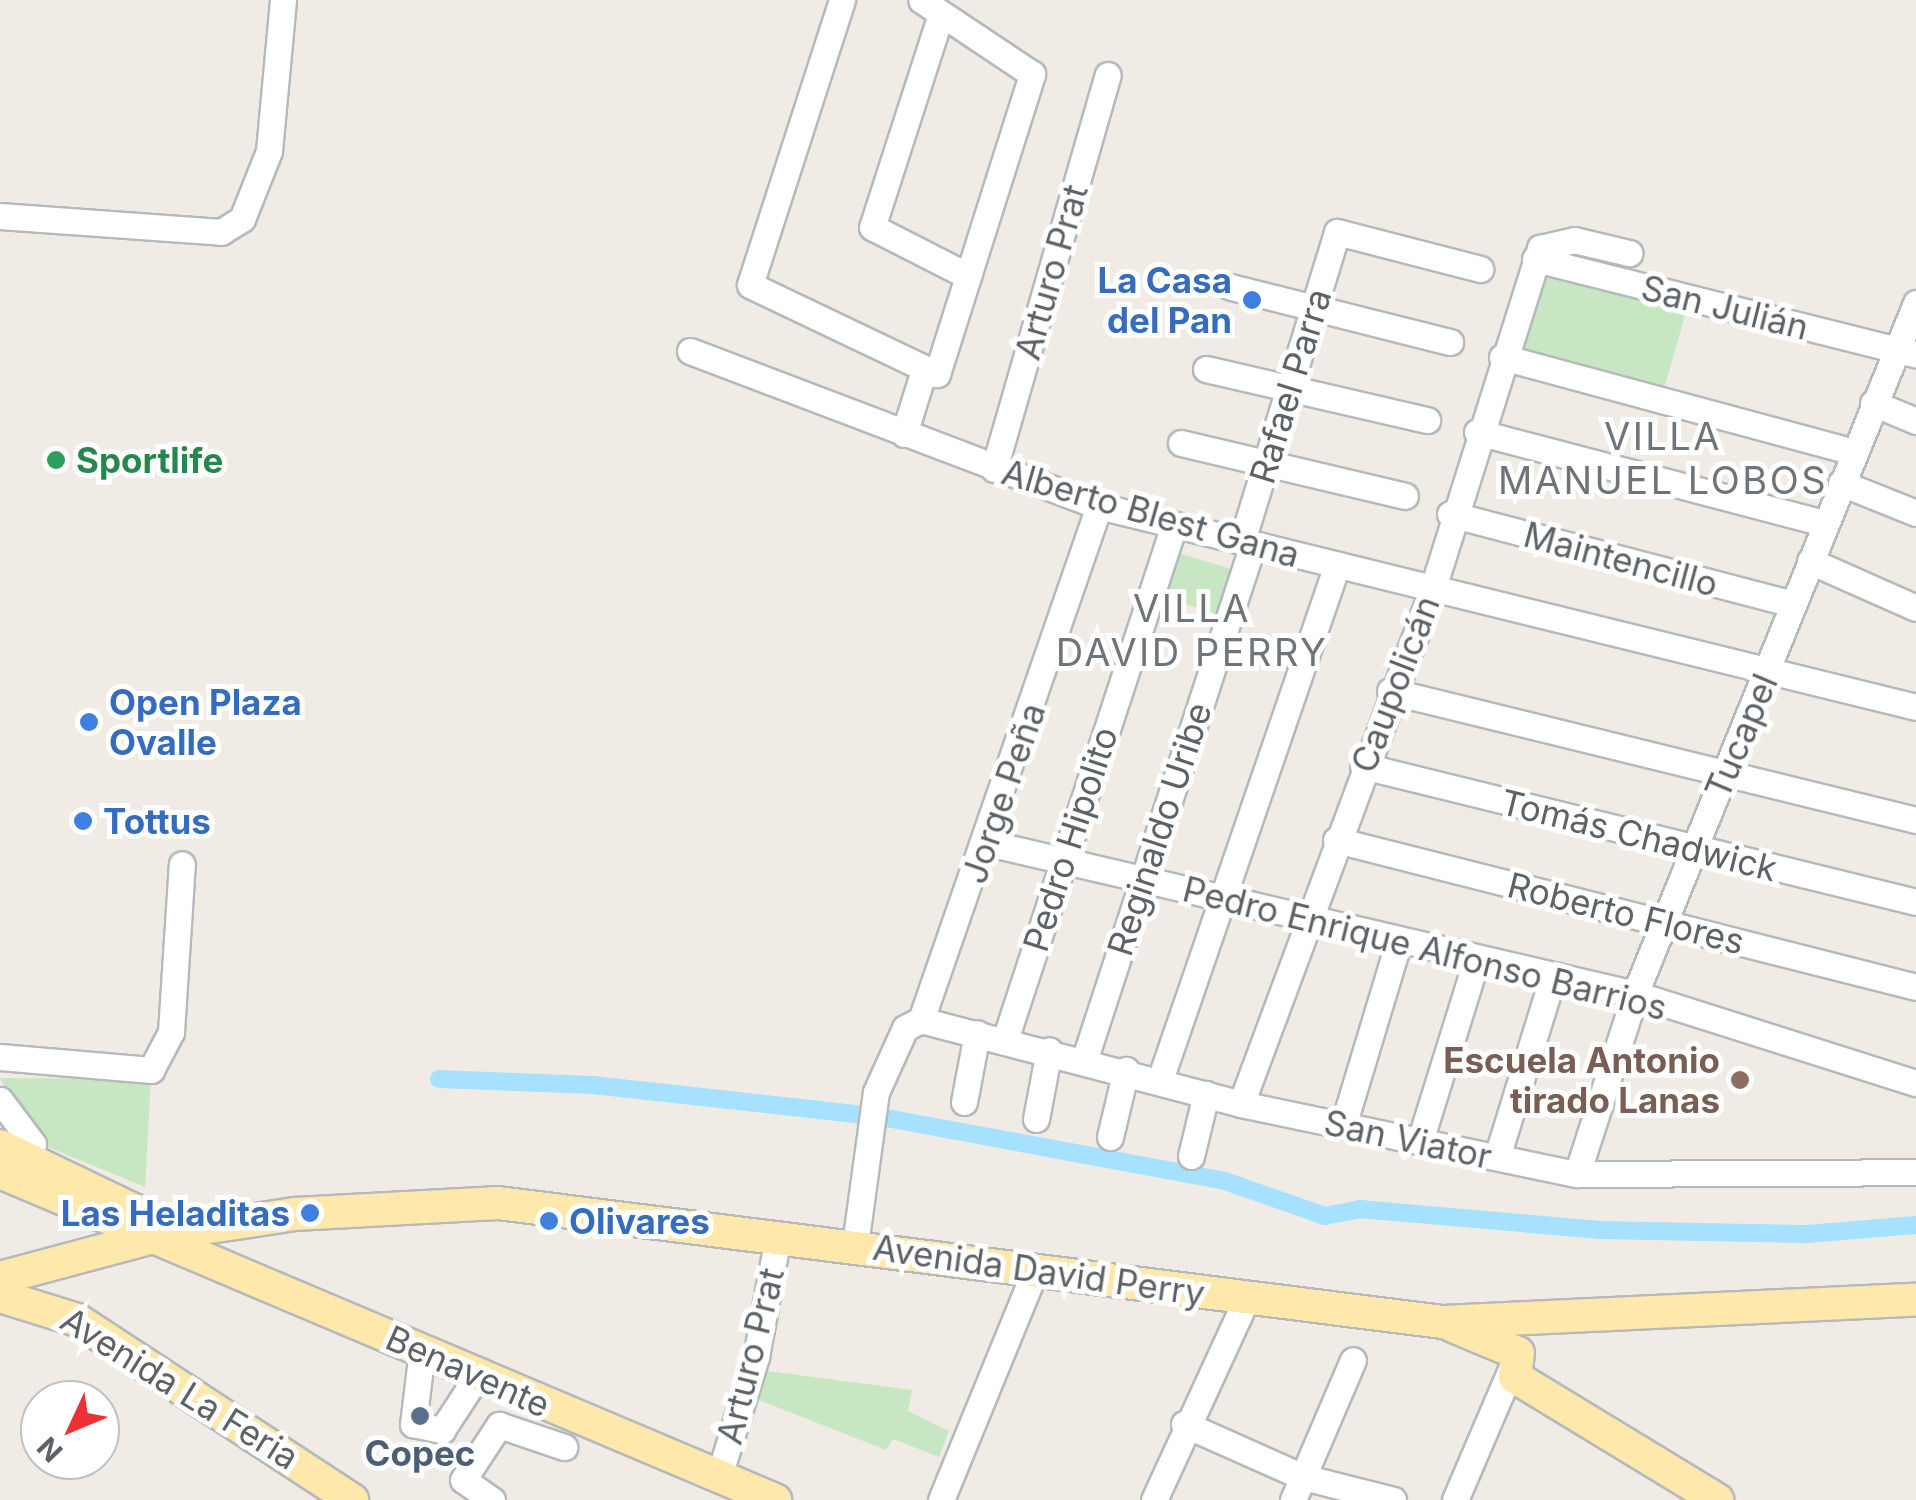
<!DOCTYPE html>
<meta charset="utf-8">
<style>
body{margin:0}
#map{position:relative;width:1916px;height:1500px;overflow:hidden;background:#f0ece5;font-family:Inter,sans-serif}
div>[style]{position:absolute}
.green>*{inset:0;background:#c6e7c2;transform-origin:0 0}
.canal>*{height:18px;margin:-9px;padding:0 9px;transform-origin:9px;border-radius:9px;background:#a6e2ff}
.roads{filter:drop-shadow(2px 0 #b6b9bc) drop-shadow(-2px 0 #b6b9bc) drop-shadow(0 2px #b6b9bc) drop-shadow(0 -2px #b6b9bc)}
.minor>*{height:25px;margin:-12.5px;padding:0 12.5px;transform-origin:12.5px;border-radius:12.5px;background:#fff}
.major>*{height:32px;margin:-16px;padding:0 16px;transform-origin:16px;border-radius:16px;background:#ffe8ab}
.dots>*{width:28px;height:28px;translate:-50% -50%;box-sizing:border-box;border:5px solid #fff;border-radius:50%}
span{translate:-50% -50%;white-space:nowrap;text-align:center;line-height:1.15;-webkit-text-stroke:10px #fff;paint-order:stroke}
.street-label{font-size:35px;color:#5d6266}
.shop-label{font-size:35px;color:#366cbe;font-weight:700}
.right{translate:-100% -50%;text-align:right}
.left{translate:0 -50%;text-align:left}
.leisure-label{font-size:35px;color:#27864d;font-weight:700}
.education-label{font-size:35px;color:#785e54;font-weight:700}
.service-label{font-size:35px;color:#4e5e75;font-weight:700}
.neighbourhood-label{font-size:38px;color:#6e7478;letter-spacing:2.5px}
.north{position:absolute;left:20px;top:1380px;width:100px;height:100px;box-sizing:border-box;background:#fff;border:2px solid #bec0c2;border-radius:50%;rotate:226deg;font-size:28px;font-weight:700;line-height:40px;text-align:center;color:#5d6266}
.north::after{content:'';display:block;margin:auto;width:35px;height:45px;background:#eb3036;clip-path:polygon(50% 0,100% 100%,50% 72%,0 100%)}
</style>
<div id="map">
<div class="green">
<i style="left:1543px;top:270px;width:149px;height:85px;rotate:16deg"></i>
<i style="left:1169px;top:550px;width:67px;height:47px;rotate:17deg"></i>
<i style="clip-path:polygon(0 1078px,151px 1079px,145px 1187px,26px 1138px)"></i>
<i style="clip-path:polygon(761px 1370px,912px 1390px,908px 1411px,949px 1431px,939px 1457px,893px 1439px,886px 1450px,754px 1398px)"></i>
</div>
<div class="canal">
<i style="left:439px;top:1079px;width:154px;rotate:2.2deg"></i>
<i style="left:593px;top:1085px;width:266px;rotate:6.3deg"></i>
<i style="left:881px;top:1117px;width:350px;rotate:10.5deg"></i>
<i style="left:1225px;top:1181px;width:106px;rotate:19.3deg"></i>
<i style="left:1325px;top:1216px;width:36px;rotate:-11deg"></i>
<i style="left:1360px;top:1209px;width:239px;rotate:5deg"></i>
<i style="left:1598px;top:1230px;width:209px;rotate:1.1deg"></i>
<i style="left:1807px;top:1234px;width:109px;rotate:-4.7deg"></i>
</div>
<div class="roads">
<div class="minor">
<i style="left:842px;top:0;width:299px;rotate:107.9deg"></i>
<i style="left:750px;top:285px;width:207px;rotate:25.5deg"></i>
<i style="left:937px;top:374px;width:315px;rotate:-72.4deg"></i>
<i style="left:1032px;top:74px;width:133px;rotate:-146.3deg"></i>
<i style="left:941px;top:14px;width:224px;rotate:107.9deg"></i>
<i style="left:872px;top:227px;width:108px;rotate:27deg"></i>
<i style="left:0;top:216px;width:222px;rotate:4.1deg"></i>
<i style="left:221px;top:232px;width:25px;rotate:-32deg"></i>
<i style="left:242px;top:219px;width:73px;rotate:-68.3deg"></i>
<i style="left:269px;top:151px;width:152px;rotate:-84.7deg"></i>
<i style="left:1535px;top:259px;width:393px;rotate:14.1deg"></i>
<i style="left:1231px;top:287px;width:226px;rotate:14.1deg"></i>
<i style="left:690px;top:351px;width:437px;rotate:20.8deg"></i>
<i style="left:1099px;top:506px;width:841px;rotate:13.82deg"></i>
<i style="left:1502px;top:357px;width:365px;rotate:15.1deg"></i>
<i style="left:1206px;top:369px;width:227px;rotate:13deg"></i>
<i style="left:1873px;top:403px;width:47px;rotate:22.7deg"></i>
<i style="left:1477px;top:432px;width:360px;rotate:14.7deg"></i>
<i style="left:904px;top:434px;width:67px;rotate:-72.6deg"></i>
<i style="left:1181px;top:443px;width:230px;rotate:13.3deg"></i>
<i style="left:994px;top:469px;width:410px;rotate:-73.9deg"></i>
<i style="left:1841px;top:483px;width:81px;rotate:21.8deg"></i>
<i style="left:1450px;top:514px;width:354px;rotate:14.7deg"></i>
<i style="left:1242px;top:541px;width:323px;rotate:-72.9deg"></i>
<i style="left:1337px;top:232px;width:148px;rotate:14.5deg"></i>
<i style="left:1810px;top:561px;width:116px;rotate:23.9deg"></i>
<i style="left:1390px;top:691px;width:542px;rotate:13.78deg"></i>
<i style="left:1363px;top:766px;width:569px;rotate:13.82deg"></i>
<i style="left:1336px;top:840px;width:598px;rotate:14.22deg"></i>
<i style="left:988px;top:843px;width:664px;rotate:13.14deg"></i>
<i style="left:1635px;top:994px;width:295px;rotate:17.6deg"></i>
<i style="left:921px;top:1020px;width:544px;rotate:-70.9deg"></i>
<i style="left:1005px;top:1040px;width:542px;rotate:-71.83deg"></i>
<i style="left:0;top:1057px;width:152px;rotate:4.9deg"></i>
<i style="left:151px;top:1070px;width:43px;rotate:-62.2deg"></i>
<i style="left:171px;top:1032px;width:168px;rotate:-86.3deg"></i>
<i style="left:1085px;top:1058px;width:541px;rotate:-71.9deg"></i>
<i style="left:1160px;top:1080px;width:545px;rotate:-71.03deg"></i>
<i style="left:0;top:1100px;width:55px;rotate:53.1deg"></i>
<i style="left:33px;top:1144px;width:15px;rotate:106deg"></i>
<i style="left:964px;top:1102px;width:70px;rotate:-79.3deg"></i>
<i style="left:1241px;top:1104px;width:547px;rotate:-69.58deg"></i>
<i style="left:1432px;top:591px;width:360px;rotate:-72.5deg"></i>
<i style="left:1540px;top:248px;width:35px;rotate:-13deg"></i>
<i style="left:1574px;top:240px;width:57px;rotate:13.3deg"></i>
<i style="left:1036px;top:1119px;width:70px;rotate:-79.3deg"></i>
<i style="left:1343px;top:1126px;width:194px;rotate:-73.2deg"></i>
<i style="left:1110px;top:1137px;width:69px;rotate:-76.6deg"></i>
<i style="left:1420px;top:1141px;width:192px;rotate:-72.7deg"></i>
<i style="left:1191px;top:1156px;width:64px;rotate:-76.4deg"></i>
<i style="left:1497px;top:1157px;width:189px;rotate:-72.8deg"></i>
<i style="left:1577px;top:1174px;width:189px;rotate:-72.1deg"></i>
<i style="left:1635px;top:994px;width:746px;rotate:-67.87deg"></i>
<i style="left:855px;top:1245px;width:154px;rotate:-82.2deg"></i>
<i style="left:876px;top:1092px;width:70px;rotate:-65.6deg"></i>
<i style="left:905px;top:1028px;width:18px;rotate:-27deg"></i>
<i style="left:921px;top:1020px;width:331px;rotate:14.7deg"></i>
<i style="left:1241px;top:1104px;width:343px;rotate:11.8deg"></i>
<i style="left:1577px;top:1174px;width:339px;rotate:-0.3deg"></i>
<i style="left:422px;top:1350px;width:75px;rotate:96.9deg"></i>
<i style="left:413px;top:1424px;width:30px;rotate:12deg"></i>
<i style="left:442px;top:1430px;width:66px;rotate:-56.8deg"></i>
<i style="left:1184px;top:1424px;width:130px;rotate:24deg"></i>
<i style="left:1303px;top:1477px;width:93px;rotate:14.3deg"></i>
<i style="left:719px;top:1476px;width:125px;rotate:-72.7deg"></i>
<i style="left:756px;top:1357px;width:123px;rotate:-79.7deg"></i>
<i style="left:492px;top:1500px;width:35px;rotate:-145deg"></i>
<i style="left:463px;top:1480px;width:66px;rotate:-56.8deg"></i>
<i style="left:499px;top:1425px;width:69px;rotate:18.7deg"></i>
<i style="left:941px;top:1500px;width:251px;rotate:-67.7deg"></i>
<i style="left:1154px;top:1500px;width:222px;rotate:-65.3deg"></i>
<i style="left:1293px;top:1500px;width:152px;rotate:-66.8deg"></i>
<i style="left:1455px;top:1500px;width:155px;rotate:-66.8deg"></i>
</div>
<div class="major">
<i style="left:0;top:1146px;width:153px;rotate:25.6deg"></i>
<i style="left:0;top:1172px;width:842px;rotate:22.94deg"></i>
<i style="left:0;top:1278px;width:170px;rotate:-15deg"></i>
<i style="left:164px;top:1234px;width:133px;rotate:-8.7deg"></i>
<i style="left:295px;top:1214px;width:203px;rotate:-3.1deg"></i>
<i style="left:498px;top:1203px;width:952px;rotate:7.18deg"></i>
<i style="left:1443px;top:1322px;width:474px;rotate:-2.7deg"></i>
<i style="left:0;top:1296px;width:81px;rotate:17.3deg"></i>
<i style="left:77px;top:1320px;width:329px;rotate:33.2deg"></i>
<i style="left:1453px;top:1326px;width:70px;rotate:22.6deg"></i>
<i style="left:1518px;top:1353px;width:24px;rotate:97deg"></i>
<i style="left:1515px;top:1377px;width:237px;rotate:31.3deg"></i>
</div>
</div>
<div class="dots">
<i style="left:1252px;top:300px;background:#3f7fe0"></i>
<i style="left:56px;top:460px;background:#2e9e5b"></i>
<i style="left:89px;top:722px;background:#3f7fe0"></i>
<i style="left:83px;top:821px;background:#3f7fe0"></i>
<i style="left:1740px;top:1080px;background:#8d6e63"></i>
<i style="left:310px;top:1213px;background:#3f7fe0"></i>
<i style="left:549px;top:1221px;background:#3f7fe0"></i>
<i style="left:420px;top:1416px;background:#5c6f8a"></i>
</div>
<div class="street-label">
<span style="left:1051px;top:272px;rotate:-74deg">Arturo Prat</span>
<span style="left:1725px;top:307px;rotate:14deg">San Julián</span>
<span style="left:1290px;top:386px;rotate:-73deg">Rafael Parra</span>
<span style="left:1151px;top:513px;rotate:16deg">Alberto Blest Gana</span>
<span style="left:1621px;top:559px;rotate:15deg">Maintencillo</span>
<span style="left:1395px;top:684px;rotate:-69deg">Caupolicán</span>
<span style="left:1741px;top:736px;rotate:-67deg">Tucapel</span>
<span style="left:1003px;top:793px;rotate:-71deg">Jorge Peña</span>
<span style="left:1159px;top:829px;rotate:-72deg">Reginaldo Uribe</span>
<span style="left:1639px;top:835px;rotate:14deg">Tomás Chadwick</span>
<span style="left:1070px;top:839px;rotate:-72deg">Pedro Hipolito</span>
<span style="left:1626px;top:913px;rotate:14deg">Roberto Flores</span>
<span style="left:1425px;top:948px;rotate:14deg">Pedro Enrique Alfonso Barrios</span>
<span style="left:1408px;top:1139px;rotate:12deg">San Viator</span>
<span style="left:1039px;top:1270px;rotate:8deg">Avenida David Perry</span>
<span style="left:750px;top:1356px;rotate:-76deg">Arturo Prat</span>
<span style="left:468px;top:1371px;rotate:24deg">Benavente</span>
<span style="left:180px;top:1388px;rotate:32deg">Avenida La Feria</span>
</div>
<div class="shop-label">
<span class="right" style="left:1232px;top:300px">La Casa<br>del Pan</span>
<span class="left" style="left:109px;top:722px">Open Plaza<br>Ovalle</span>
<span class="left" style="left:103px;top:821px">Tottus</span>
<span class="right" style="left:290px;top:1213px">Las Heladitas</span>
<span class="left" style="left:569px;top:1221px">Olivares</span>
</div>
<div class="leisure-label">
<span class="left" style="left:76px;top:460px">Sportlife</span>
</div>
<div class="education-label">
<span class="right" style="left:1720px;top:1080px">Escuela Antonio<br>tirado Lanas</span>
</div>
<div class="service-label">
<span style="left:420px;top:1453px">Copec</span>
</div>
<div class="neighbourhood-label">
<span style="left:1663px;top:459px">VILLA<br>MANUEL LOBOS</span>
<span style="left:1192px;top:631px">VILLA<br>DAVID PERRY</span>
</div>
<div class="north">N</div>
</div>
